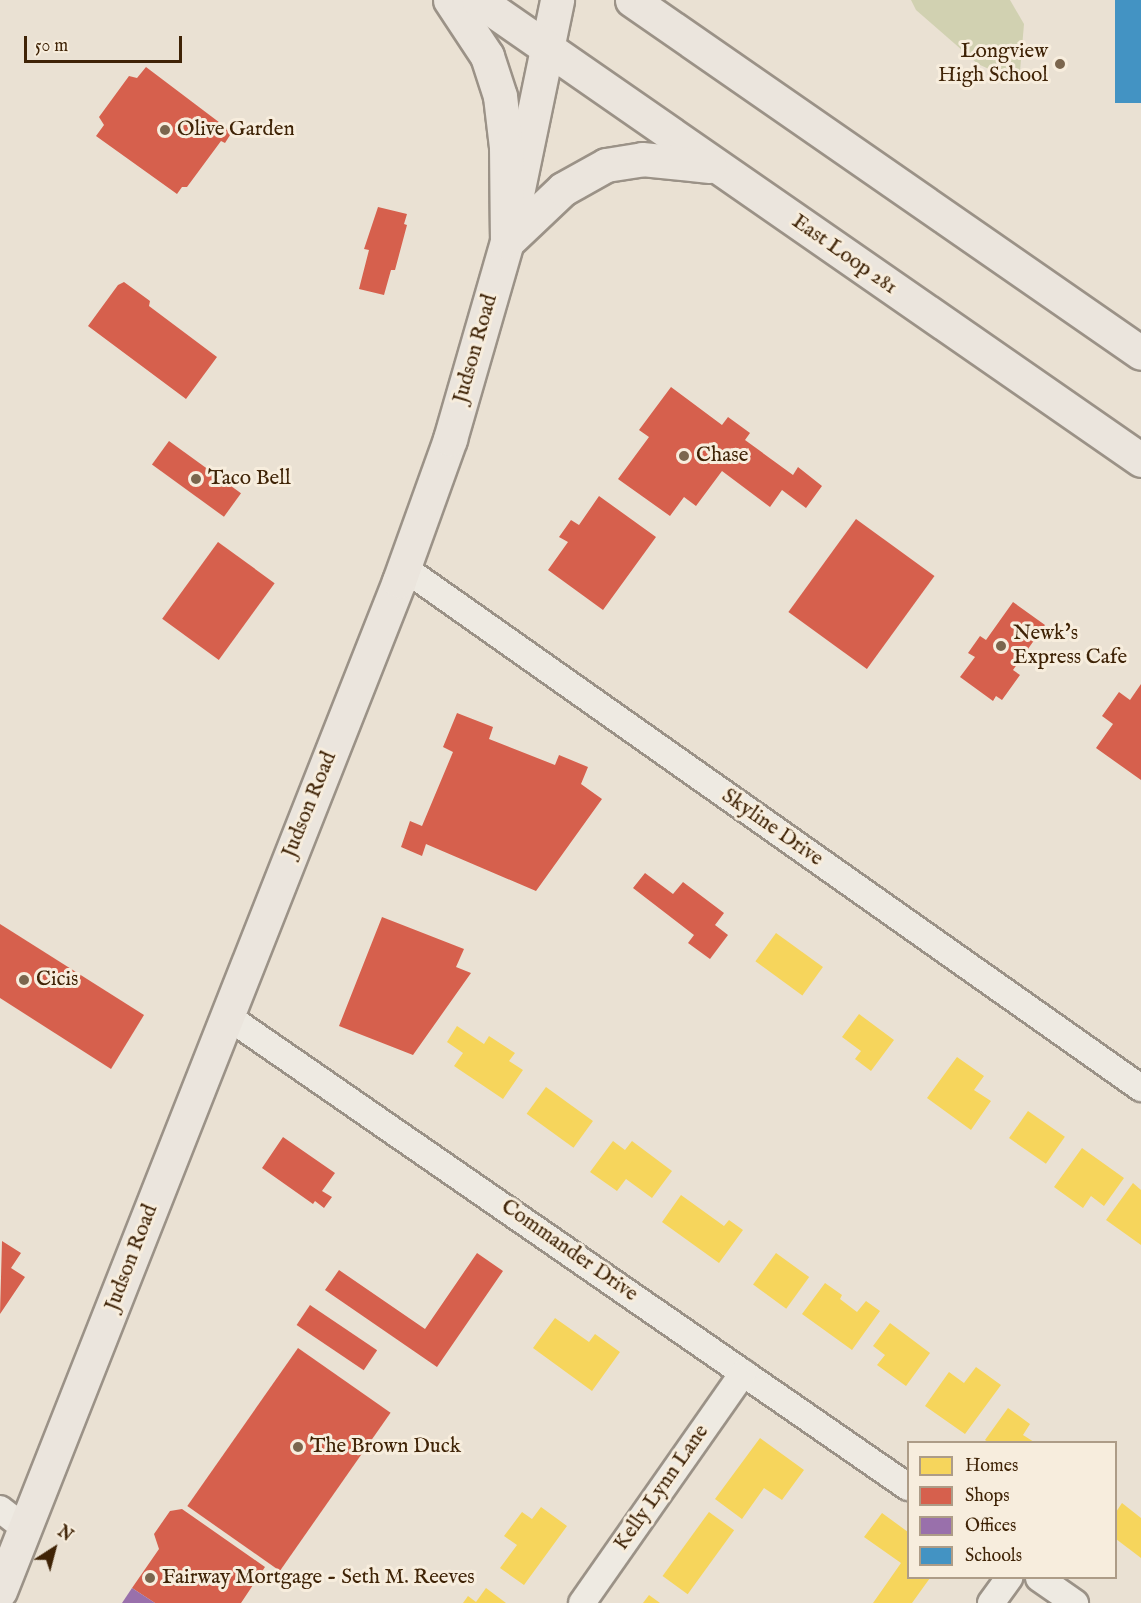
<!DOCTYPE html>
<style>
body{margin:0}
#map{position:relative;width:1141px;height:1603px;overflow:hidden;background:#eae1d3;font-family:"IM FELL English",serif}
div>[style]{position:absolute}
.green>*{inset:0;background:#d1d1b1}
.homes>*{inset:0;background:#f6d55c;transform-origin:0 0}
.shops>*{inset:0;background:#d6604d;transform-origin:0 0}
.offices>*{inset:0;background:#9970ab}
.schools>*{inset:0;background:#4393c3;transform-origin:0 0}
.roads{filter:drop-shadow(2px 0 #9b9287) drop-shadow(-2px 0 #9b9287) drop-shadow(0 2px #9b9287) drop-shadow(0 -2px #9b9287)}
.minor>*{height:26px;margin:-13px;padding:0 13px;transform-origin:13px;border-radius:13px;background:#eeeae2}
.primary>*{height:33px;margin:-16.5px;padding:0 16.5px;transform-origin:16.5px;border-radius:16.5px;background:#ebe5dd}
.trunk>*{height:33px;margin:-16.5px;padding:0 16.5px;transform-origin:16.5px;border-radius:16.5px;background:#ebe5dd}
.dots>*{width:16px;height:16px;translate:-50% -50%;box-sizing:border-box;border:3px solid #f7eddd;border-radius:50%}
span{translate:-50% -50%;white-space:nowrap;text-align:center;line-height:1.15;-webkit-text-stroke:6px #f7eddd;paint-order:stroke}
.poi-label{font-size:21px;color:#3f2306}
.right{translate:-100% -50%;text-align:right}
.left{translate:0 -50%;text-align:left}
.street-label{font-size:21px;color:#3f2306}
.legend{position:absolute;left:907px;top:1441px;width:210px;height:138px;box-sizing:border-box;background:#f7eddd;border:2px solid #ad9c87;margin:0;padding:8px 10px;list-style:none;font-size:18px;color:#3f2306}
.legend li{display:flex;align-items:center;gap:12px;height:30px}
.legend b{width:30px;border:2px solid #ad9c87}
.north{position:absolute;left:24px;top:1519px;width:60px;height:60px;-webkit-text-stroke:4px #f7eddd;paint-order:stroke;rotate:36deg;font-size:16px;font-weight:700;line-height:24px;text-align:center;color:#3f2306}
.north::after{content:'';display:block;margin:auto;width:21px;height:27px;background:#3f2306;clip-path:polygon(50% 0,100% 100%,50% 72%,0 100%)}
.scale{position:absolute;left:24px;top:36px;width:158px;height:27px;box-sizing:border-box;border:3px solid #3f2306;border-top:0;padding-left:8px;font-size:18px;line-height:21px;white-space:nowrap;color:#3f2306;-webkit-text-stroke:4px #f7eddd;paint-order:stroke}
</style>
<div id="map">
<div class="green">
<i style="clip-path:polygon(911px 0,1010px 0,1024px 24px,1019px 83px,978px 64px,916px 10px)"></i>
</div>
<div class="homes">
<i style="left:776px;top:933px;width:58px;height:35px;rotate:36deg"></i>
<i style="clip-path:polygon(859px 1014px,894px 1040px,871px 1071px,855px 1059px,861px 1051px,842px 1037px)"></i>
<i style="clip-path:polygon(457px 1026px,484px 1044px,489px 1036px,515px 1053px,509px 1061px,523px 1070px,503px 1099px,454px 1066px,463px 1053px,447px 1042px)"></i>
<i style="clip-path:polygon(957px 1057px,984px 1076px,974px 1090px,991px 1101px,971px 1130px,927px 1098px)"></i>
<i style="left:546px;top:1087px;width:58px;height:33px;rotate:36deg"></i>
<i style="left:1028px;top:1111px;width:45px;height:33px;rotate:35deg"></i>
<i style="clip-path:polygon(613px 1141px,625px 1150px,632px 1141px,672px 1171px,652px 1198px,626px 1179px,617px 1191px,590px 1172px)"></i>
<i style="clip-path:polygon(1082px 1148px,1124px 1178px,1104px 1206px,1091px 1196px,1083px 1208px,1054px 1187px)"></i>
<i style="clip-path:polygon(1133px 1183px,1141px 1190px,1141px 1245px,1106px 1220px)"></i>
<i style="clip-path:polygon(681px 1195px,724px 1226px,729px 1220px,743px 1230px,719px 1263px,662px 1222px)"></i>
<i style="left:776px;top:1253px;width:41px;height:39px;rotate:36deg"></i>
<i style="clip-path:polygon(825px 1283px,842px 1295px,840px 1299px,857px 1312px,866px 1301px,880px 1311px,852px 1350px,802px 1314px)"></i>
<i style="clip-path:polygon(555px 1318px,589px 1342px,595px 1334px,620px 1352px,592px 1391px,533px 1348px)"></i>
<i style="clip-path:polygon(890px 1323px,930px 1353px,906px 1386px,877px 1365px,885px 1355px,873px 1346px)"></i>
<i style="clip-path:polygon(976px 1367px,1001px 1385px,965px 1434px,925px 1406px,949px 1372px,964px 1383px)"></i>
<i style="clip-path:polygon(1008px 1408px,1030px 1424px,1023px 1435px,1034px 1442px,988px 1442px,985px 1440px)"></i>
<i style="clip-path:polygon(760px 1438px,804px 1470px,782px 1500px,764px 1488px,742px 1519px,715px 1499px)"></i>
<i style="clip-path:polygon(1122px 1503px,1141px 1518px,1141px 1558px,1116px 1539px,1116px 1512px)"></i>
<i style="clip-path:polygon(541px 1507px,567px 1526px,524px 1585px,500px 1568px,517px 1545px,504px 1536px,522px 1512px,532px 1519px)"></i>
<i style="left:709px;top:1512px;width:31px;height:79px;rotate:36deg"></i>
<i style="clip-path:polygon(882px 1513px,908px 1532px,908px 1578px,930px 1578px,912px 1603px,873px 1603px,901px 1563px,864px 1537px)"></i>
<i style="clip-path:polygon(486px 1588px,506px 1603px,463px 1603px,468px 1596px,476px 1602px)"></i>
<i style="clip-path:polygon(649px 1595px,660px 1603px,643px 1603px)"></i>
</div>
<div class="shops">
<i style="clip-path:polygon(146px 67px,232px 132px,225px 143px,221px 141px,187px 187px,182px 187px,177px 194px,96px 136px,104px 125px,99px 117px,129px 76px,137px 78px)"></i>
<i style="clip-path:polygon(378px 207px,407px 214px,404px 224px,407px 225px,395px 270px,391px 270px,384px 295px,359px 289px,369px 250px,364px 249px)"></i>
<i style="clip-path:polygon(124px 282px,150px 301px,149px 306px,217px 357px,186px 399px,88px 326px,118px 285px)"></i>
<i style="clip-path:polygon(671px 387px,722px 425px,728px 417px,750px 433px,745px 440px,793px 475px,798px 467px,822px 486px,806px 508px,782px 490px,770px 507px,722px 471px,696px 506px,684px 497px,670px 516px,618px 479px,649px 437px,639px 430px)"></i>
<i style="left:169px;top:441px;width:89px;height:29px;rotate:36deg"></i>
<i style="clip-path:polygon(599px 496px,656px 537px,603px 610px,548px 570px,568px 542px,559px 537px,571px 520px,579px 525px)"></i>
<i style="left:856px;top:519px;width:97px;height:115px;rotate:36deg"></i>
<i style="left:218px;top:542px;width:70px;height:95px;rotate:36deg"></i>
<i style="clip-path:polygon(1013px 602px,1045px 625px,1013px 670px,1020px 675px,1002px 700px,996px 696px,993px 701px,960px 677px,975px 657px,968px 653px,980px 636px,986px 640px)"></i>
<i style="clip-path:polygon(1141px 684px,1141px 780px,1096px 748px,1113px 724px,1102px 716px,1119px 692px,1130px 700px)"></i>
<i style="clip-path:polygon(457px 713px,493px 727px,489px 739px,555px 765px,559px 755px,588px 767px,581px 784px,602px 799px,536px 891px,426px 844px,422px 856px,401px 847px,410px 821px,422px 826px,453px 752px,443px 747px)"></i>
<i style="clip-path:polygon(645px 873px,673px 894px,683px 882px,724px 913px,715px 925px,728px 935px,710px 959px,688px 943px,694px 935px,633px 888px)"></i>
<i style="clip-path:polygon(382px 917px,464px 949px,456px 967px,471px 973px,413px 1055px,339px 1026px)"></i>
<i style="clip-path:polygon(0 924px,144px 1015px,111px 1069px,0 998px)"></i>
<i style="clip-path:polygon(283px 1137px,335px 1173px,322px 1191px,332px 1197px,324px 1208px,315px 1201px,313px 1204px,262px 1168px)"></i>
<i style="clip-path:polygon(2px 1241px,21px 1253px,11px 1268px,25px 1277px,0 1314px)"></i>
<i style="clip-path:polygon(477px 1253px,503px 1271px,437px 1367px,325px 1290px,339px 1270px,425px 1329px)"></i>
<i style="left:310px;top:1305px;width:81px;height:24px;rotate:34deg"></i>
<i style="left:298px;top:1348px;width:113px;height:193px;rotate:35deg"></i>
<i style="clip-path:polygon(182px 1509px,265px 1567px,241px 1603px,155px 1603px,132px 1588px,159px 1549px,154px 1534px,170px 1511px)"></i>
</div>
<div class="offices">
<i style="clip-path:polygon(132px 1588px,155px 1603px,122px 1603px)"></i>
</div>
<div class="schools">
<i style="left:1115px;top:0;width:26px;height:103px"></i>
</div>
<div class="roads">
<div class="minor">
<i style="left:404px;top:568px;width:902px;rotate:35.21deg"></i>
<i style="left:227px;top:1016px;width:828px;rotate:34.67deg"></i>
<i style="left:0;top:1509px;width:31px;rotate:38deg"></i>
<i style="left:1039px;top:1578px;width:44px;rotate:34.8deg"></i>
<i style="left:582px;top:1603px;width:281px;rotate:-55deg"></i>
<i style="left:991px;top:1603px;width:31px;rotate:-54deg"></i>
</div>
<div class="primary">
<i style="left:0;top:1591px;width:1086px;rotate:-68.44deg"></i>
<i style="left:399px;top:581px;width:151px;rotate:-70.2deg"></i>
<i style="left:450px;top:439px;width:205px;rotate:-73.9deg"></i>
<i style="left:507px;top:242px;width:247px;rotate:-78.3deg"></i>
</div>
<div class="trunk">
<i style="left:450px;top:0;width:67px;rotate:56.5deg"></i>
<i style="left:487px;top:56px;width:42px;rotate:72deg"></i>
<i style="left:500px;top:96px;width:51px;rotate:83.3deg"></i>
<i style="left:506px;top:147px;width:95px;rotate:89.4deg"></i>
<i style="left:478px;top:0;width:807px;rotate:34.75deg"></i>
<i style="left:632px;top:0;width:619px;rotate:34.74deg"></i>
<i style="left:507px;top:242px;width:77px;rotate:-43.4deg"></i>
<i style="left:563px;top:189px;width:49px;rotate:-29.2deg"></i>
<i style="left:606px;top:165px;width:36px;rotate:-9deg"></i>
<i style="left:642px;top:159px;width:68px;rotate:5.9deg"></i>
</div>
</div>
<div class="dots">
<i style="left:1060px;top:64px;background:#7b664e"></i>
<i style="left:165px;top:130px;background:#7b664e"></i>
<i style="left:684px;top:456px;background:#7b664e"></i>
<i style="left:196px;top:479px;background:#7b664e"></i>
<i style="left:1001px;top:646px;background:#7b664e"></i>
<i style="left:24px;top:980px;background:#7b664e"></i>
<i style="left:298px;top:1447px;background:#7b664e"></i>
<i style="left:150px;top:1578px;background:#7b664e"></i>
</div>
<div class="poi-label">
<span class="right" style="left:1048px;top:64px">Longview<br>High School</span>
<span class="left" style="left:177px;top:130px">Olive Garden</span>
<span class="left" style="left:696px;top:456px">Chase</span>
<span class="left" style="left:208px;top:479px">Taco Bell</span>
<span class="left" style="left:1013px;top:646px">Newk's<br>Express Cafe</span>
<span class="left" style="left:36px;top:980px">Cicis</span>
<span class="left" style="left:310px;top:1447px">The Brown Duck</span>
<span class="left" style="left:162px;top:1578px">Fairway Mortgage - Seth M. Reeves</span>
</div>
<div class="street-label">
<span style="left:844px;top:255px;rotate:35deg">East Loop 281</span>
<span style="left:476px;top:349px;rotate:-74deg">Judson Road</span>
<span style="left:310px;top:805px;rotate:-68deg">Judson Road</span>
<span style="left:772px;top:828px;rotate:35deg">Skyline Drive</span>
<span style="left:569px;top:1251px;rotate:35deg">Commander Drive</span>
<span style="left:132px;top:1258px;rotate:-69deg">Judson Road</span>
<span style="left:662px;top:1488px;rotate:-55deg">Kelly Lynn Lane</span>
</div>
<ul class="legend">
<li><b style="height:16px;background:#f6d55c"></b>Homes</li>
<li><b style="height:16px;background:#d6604d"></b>Shops</li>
<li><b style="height:16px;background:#9970ab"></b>Offices</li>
<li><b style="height:16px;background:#4393c3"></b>Schools</li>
</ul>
<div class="north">N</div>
<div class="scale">50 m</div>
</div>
